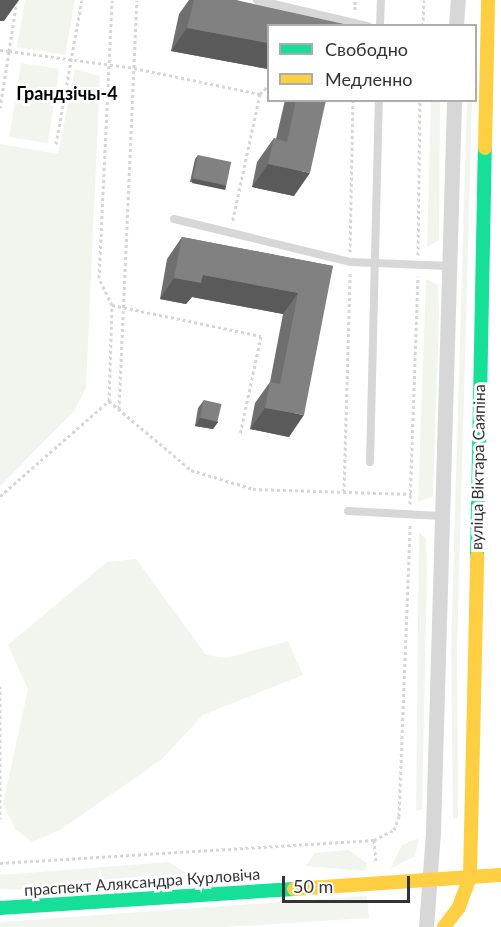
<!DOCTYPE html>
<meta charset="utf-8">
<style>
body{margin:0}
#map{position:relative;width:501px;height:927px;overflow:hidden;background:#fff;font-family:Lato,sans-serif}
div>[style]{position:absolute}
.green>*{inset:0;background:#f1f5ed;transform-origin:0 0}
.path>*{height:3px;margin-top:-1.5px;transform-origin:0;background:repeating-linear-gradient(90deg,#d6d6d6 0 3px,transparent 0 6px)}
.lane>*{height:8px;margin:-4px;padding:0 4px;transform-origin:4px;border-radius:4px;background:#d7d7d7}
.street>*{height:15px;margin:-7.5px;padding:0 7.5px;transform-origin:7.5px;border-radius:7.5px;background:#d7d7d7}
.fast>*{height:14px;margin:-7px;padding:0 7px;transform-origin:7px;border-radius:7px;background:#16e098}
.slow>*{height:14px;margin:-7px;padding:0 7px;transform-origin:7px;border-radius:7px;background:#ffcf43}
.wall>*{inset:0;background:#6f6f6f}
.shaded-wall>*{inset:0;background:#5a5a5a;transform-origin:0 0}
.building>*{inset:0;background:#818181;transform-origin:0 0}
span{translate:-50% -50%;white-space:nowrap;text-align:center;line-height:1.15;-webkit-text-stroke:6px #fff;paint-order:stroke}
.street-label{font-size:16px;color:#333}
.neighbourhood-label{font-size:18px;color:#000;font-weight:700}
.legend{position:absolute;left:267px;top:24px;width:210px;height:78px;box-sizing:border-box;background:#fff;border:2px solid #adadad;margin:0;padding:8px 10px;list-style:none;font-size:18px;color:#333}
.legend li{display:flex;align-items:center;gap:12px;height:30px}
.legend b{width:30px;border:2px solid #adadad}
.scale{position:absolute;left:282px;top:876px;width:128px;height:27px;box-sizing:border-box;border:3px solid #333;border-top:0;padding-left:8px;font-size:18px;line-height:21px;white-space:nowrap;color:#333;-webkit-text-stroke:4px #fff;paint-order:stroke}
</style>
<div id="map">
<div class="green">
<i style="clip-path:polygon(25px 0,75px 0,65px 55px,17px 47px)"></i>
<i style="left:21px;top:63px;width:39px;height:75px;rotate:9deg"></i>
<i style="clip-path:polygon(75px 69px,100px 76px,86px 388px,74px 411px,0 486px,0 144px,58px 154px)"></i>
<i style="clip-path:polygon(472px 100px,457px 650px,458px 818px,453px 819px,451px 650px,467px 101px)"></i>
<i style="clip-path:polygon(431px 101px,440px 101px,439px 240px,427px 247px)"></i>
<i style="clip-path:polygon(426px 279px,438px 285px,439px 312px,433px 496px,418px 502px)"></i>
<i style="clip-path:polygon(419px 532px,426px 539px,427px 573px,422px 809px,416px 811px)"></i>
<i style="clip-path:polygon(136px 559px,206px 655px,226px 658px,288px 641px,303px 675px,203px 715px,161px 760px,60px 830px,32px 842px,15px 829px,3px 804px,28px 689px,8px 645px,107px 562px)"></i>
<i style="clip-path:polygon(419px 838px,415px 856px,390px 869px,402px 845px)"></i>
<i style="clip-path:polygon(349px 850px,367px 863px,365px 871px,306px 866px,315px 853px)"></i>
<i style="clip-path:polygon(169px 862px,186px 873px,60px 891px,0 889px,0 875px)"></i>
<i style="clip-path:polygon(367px 896px,369px 918px,225px 927px,0 927px,0 922px)"></i>
</div>
<div class="path">
<i style="left:355px;top:10px;width:10px;rotate:-90deg"></i>
<i style="left:423px;top:26px;width:26px;rotate:-88deg"></i>
<i style="left:0;top:50px;width:9px;rotate:6deg"></i>
<i style="left:9px;top:51px;width:52px;rotate:-81.1deg"></i>
<i style="left:260px;top:94px;width:11px;rotate:-45deg"></i>
<i style="left:0;top:108px;width:58px;rotate:-81deg"></i>
<i style="left:9px;top:51px;width:126px;rotate:7.7deg"></i>
<i style="left:134px;top:68px;width:129px;rotate:11.7deg"></i>
<i style="left:260px;top:94px;width:132px;rotate:102.2deg"></i>
<i style="left:56px;top:144px;width:146px;rotate:-79.8deg"></i>
<i style="left:350px;top:252px;width:152px;rotate:-88.9deg"></i>
<i style="left:418px;top:255px;width:155px;rotate:-89.3deg"></i>
<i style="left:112px;top:305px;width:152px;rotate:11.8deg"></i>
<i style="left:261px;top:336px;width:101px;rotate:102deg"></i>
<i style="left:109px;top:401px;width:107px;rotate:40.1deg"></i>
<i style="left:191px;top:470px;width:65px;rotate:17deg"></i>
<i style="left:253px;top:489px;width:158px;rotate:1.8deg"></i>
<i style="left:119px;top:409px;width:409px;rotate:-87.5deg"></i>
<i style="left:344px;top:492px;width:219px;rotate:-88.4deg"></i>
<i style="left:0;top:496px;width:145px;rotate:-41.1deg"></i>
<i style="left:109px;top:401px;width:96px;rotate:-88.2deg"></i>
<i style="left:112px;top:305px;width:30px;rotate:-116deg"></i>
<i style="left:99px;top:278px;width:278px;rotate:-87.3deg"></i>
<i style="left:410px;top:504px;width:228px;rotate:-88deg"></i>
<i style="left:0;top:686px;width:133px;rotate:90deg"></i>
<i style="left:374px;top:840px;width:23px;rotate:85deg"></i>
<i style="left:0;top:863px;width:375px;rotate:-3.5deg"></i>
<i style="left:374px;top:840px;width:22px;rotate:-27deg"></i>
<i style="left:394px;top:830px;width:15px;rotate:-70deg"></i>
<i style="left:399px;top:816px;width:291px;rotate:-87.8deg"></i>
</div>
<div class="lane">
<i style="left:257px;top:0;width:114px;rotate:13.2deg"></i>
<i style="left:380px;top:26px;width:26px;rotate:-88deg"></i>
<i style="left:174px;top:219px;width:181px;rotate:13.7deg"></i>
<i style="left:350px;top:262px;width:99px;rotate:2.3deg"></i>
<i style="left:370px;top:462px;width:362px;rotate:-88.6deg"></i>
<i style="left:348px;top:511px;width:93px;rotate:3.1deg"></i>
</div>
<div class="street">
<i style="left:456px;top:26px;width:26px;rotate:-86deg"></i>
<i style="left:426px;top:927px;width:96px;rotate:-85.8deg"></i>
<i style="left:433px;top:831px;width:731px;rotate:-88.35deg"></i>
</div>
<div class="fast">
<i style="left:477px;top:556px;width:408px;rotate:-88.9deg"></i>
<i style="left:0;top:908px;width:295px;rotate:-3.7deg"></i>
</div>
<div class="slow">
<i style="left:485px;top:148px;width:148px;rotate:-88.8deg"></i>
<i style="left:294px;top:889px;width:207px;rotate:-3.9deg"></i>
<i style="left:444px;top:927px;width:25px;rotate:-53deg"></i>
<i style="left:459px;top:907px;width:33px;rotate:-70deg"></i>
<i style="left:470px;top:876px;width:320px;rotate:-88.7deg"></i>
</div>
<div class="wall">
<i style="clip-path:polygon(189px 0,236px 0,268px 26px,268px 69px,171px 51px,179px 14px)"></i>
<i style="clip-path:polygon(285px 100px,326px 100px,294px 196px,252px 187px,257px 162px,274px 138px,276px 139px)"></i>
<i style="clip-path:polygon(198px 155px,224px 189px,190px 182px,195px 159px)"></i>
<i style="clip-path:polygon(182px 237px,333px 266px,289px 437px,250px 429px,255px 403px,270px 382px,283px 314px,192px 297px,186px 304px,160px 299px,167px 259px)"></i>
<i style="clip-path:polygon(204px 400px,218px 422px,213px 429px,195px 426px,198px 408px)"></i>
</div>
<div class="shaded-wall">
<i style="clip-path:polygon(0 0,19px 0,4px 21px,0 21px)"></i>
<i style="clip-path:polygon(187px 28px,268px 43px,268px 69px,171px 51px)"></i>
<i style="clip-path:polygon(268px 164px,310px 173px,294px 196px,252px 187px)"></i>
<i style="left:193px;top:178px;width:34px;height:5px;rotate:12deg"></i>
<i style="clip-path:polygon(203px 275px,298px 293px,283px 314px,192px 297px,186px 304px,160px 299px,174px 278px)"></i>
<i style="clip-path:polygon(265px 408px,304px 415px,289px 437px,250px 429px)"></i>
<i style="clip-path:polygon(200px 418px,218px 422px,213px 429px,195px 426px)"></i>
</div>
<div class="building">
<i style="clip-path:polygon(194px 0,236px 0,344px 24px,343px 26px,268px 26px,268px 43px,187px 28px)"></i>
<i style="clip-path:polygon(296px 100px,326px 100px,310px 173px,268px 164px,274px 138px,287px 142px)"></i>
<i style="left:198px;top:155px;width:34px;height:24px;rotate:12deg"></i>
<i style="clip-path:polygon(182px 237px,333px 266px,304px 415px,265px 408px,270px 382px,280px 384px,298px 293px,203px 275px,201px 283px,174px 278px)"></i>
<i style="left:204px;top:400px;width:18px;height:18px;rotate:13deg"></i>
</div>
<div class="street-label">
<span style="left:478px;top:467px;rotate:-89deg">вуліца Віктара Саяпіна</span>
<span style="left:142px;top:882px;rotate:-4deg">праспект Аляксандра Курловіча</span>
</div>
<div class="neighbourhood-label">
<span style="left:67px;top:93px">Грандзічы-4</span>
</div>
<ul class="legend">
<li><b style="height:8px;background:#16e098"></b>Свободно</li>
<li><b style="height:8px;background:#ffcf43"></b>Медленно</li>
</ul>
<div class="scale">50 m</div>
</div>
